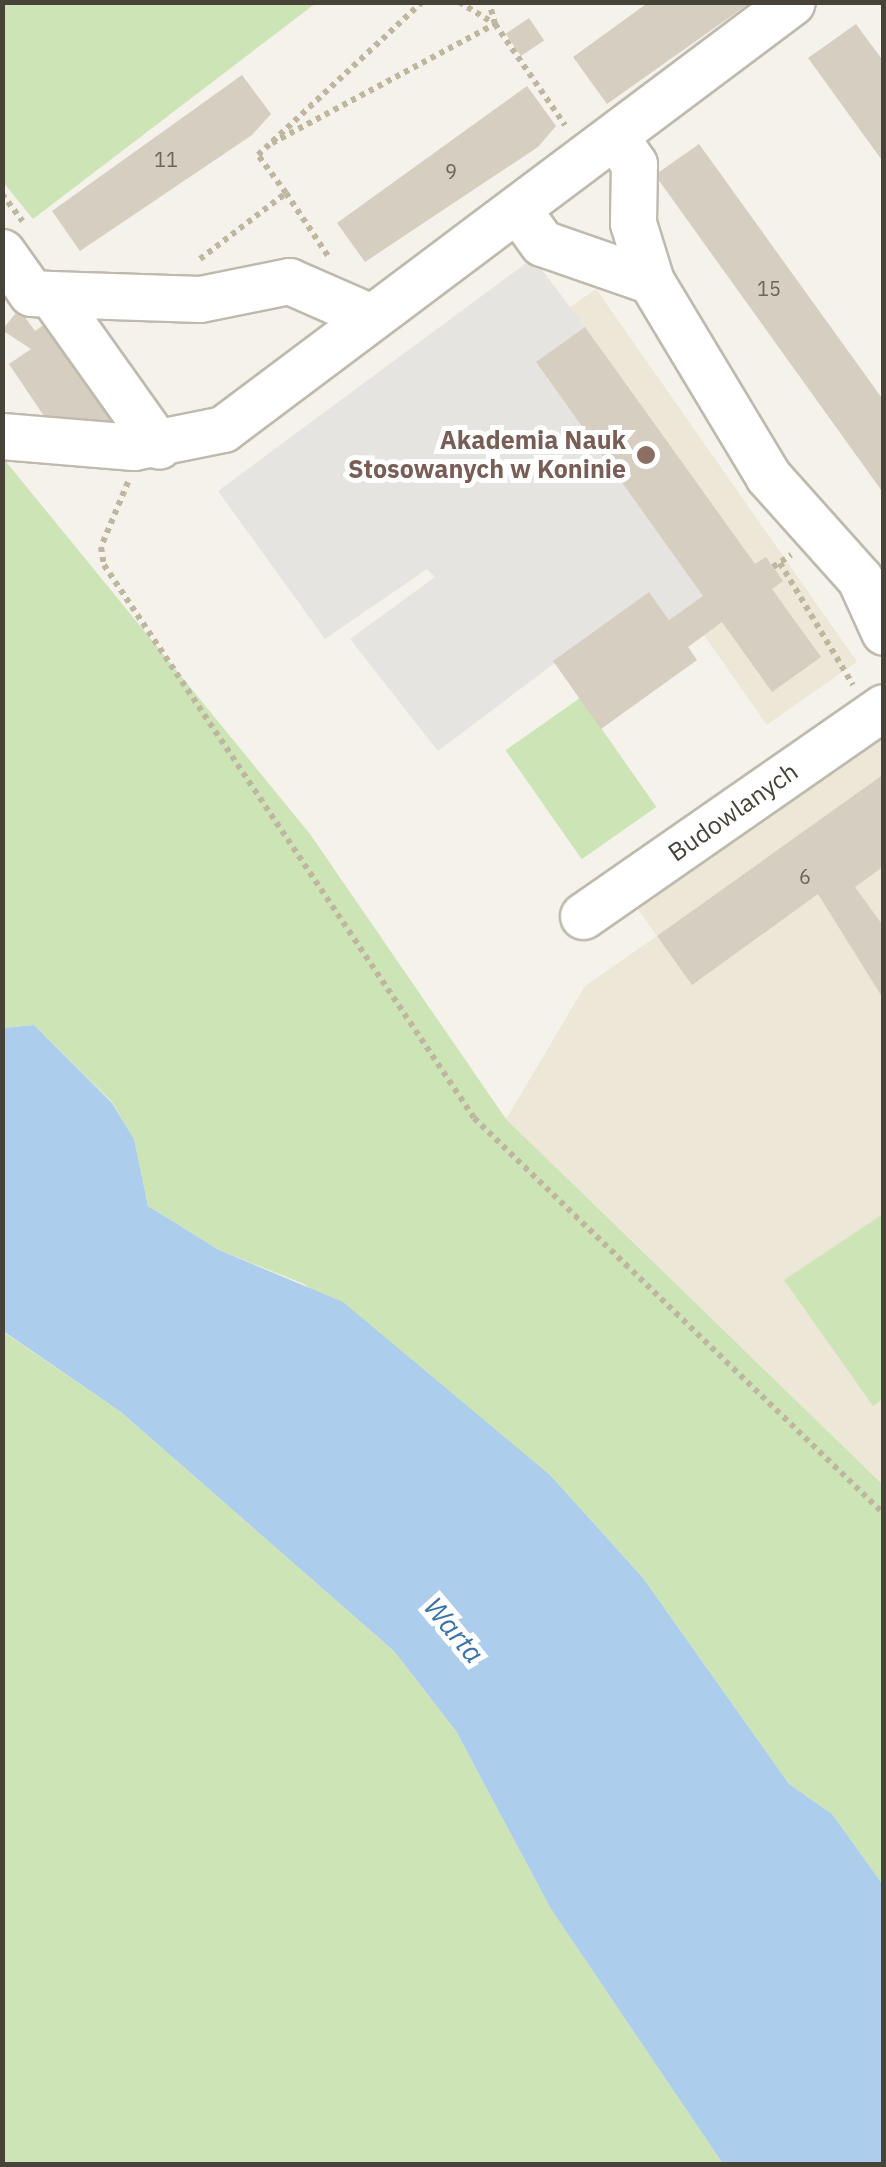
<!DOCTYPE html>
<style>
body{margin:0}
#map{position:relative;width:886px;height:2167px;overflow:hidden;background:#f4f2ea;font-family:"IBM Plex Sans",sans-serif}
div>[style]{position:absolute}
.education>*{inset:0;background:#ece7d6;transform-origin:0 0}
.green>*{inset:0;background:#cde4b7;transform-origin:0 0}
.parking>*{inset:0;background:#e6e4e1}
.water>*{inset:0;background:#accdeb}
.building>*{inset:0;background:#d5cec1;transform-origin:0 0}
.path>*{height:6px;margin-top:-3px;transform-origin:0;background:repeating-linear-gradient(90deg,#bfb6a0 0 5px,transparent 0 10px)}
.roads{filter:drop-shadow(2px 0 #bfbaad) drop-shadow(-2px 0 #bfbaad) drop-shadow(0 2px #bfbaad) drop-shadow(0 -2px #bfbaad)}
.minor>*{height:45px;margin:-22.5px;padding:0 22.5px;transform-origin:22.5px;border-radius:22.5px;background:#fff}
.dots>*{width:28px;height:28px;translate:-50% -50%;box-sizing:border-box;border:5px solid #fff;border-radius:50%}
span{translate:-50% -50%;white-space:nowrap;text-align:center;line-height:1.15;-webkit-text-stroke:10px #fff;paint-order:stroke}
.number-label{font-size:20px;color:#6a665b}
.number-label span{-webkit-text-stroke-width:0}
.education-label{font-size:25px;color:#785e54;font-weight:700}
.right{translate:-100% -50%;text-align:right}
.street-label{font-size:25px;color:#474339}
.water-label{font-size:28px;color:#3a74ab;font-style:italic}
.frame{position:absolute;inset:0;border:5px solid #474339;pointer-events:none}
</style>
<div id="map">
<div class="education">
<i style="left:596px;top:289px;width:455px;height:110px;rotate:55deg"></i>
<i style="clip-path:polygon(883px 734px,883px 1485px,506px 1119px,585px 986px,657px 936px,638px 909px)"></i>
</div>
<div class="green">
<i style="clip-path:polygon(2px 3px,3px 2px,316px 3px,33px 219px,3px 182px)"></i>
<i style="clip-path:polygon(3px 458px,310px 834px,506px 1119px,883px 1485px,883px 1885px,832px 1814px,789px 1784px,643px 1578px,551px 1476px,304px 1284px,219px 1250px,148px 1206px,134px 1139px,112px 1102px,34px 1025px,3px 1028px)"></i>
<i style="left:580px;top:698px;width:133px;height:91px;rotate:55deg"></i>
<i style="clip-path:polygon(883px 1214px,883px 1399px,873px 1406px,784px 1280px)"></i>
<i style="clip-path:polygon(2px 1331px,121px 1412px,394px 1651px,456px 1731px,551px 1909px,723px 2164px,3px 2164px)"></i>
</div>
<div class="parking">
<i style="clip-path:polygon(533px 258px,585px 327px,536px 363px,703px 596px,669px 620px,649px 592px,438px 751px,350px 639px,435px 577px,427px 569px,325px 639px,218px 491px)"></i>
</div>
<div class="water">
<i style="clip-path:polygon(34px 1025px,112px 1103px,134px 1139px,148px 1206px,219px 1250px,343px 1302px,551px 1476px,643px 1578px,789px 1784px,832px 1814px,883px 1885px,883px 2164px,723px 2164px,551px 1909px,456px 1731px,394px 1651px,121px 1412px,3px 1331px,3px 1028px)"></i>
</div>
<div class="building">
<i style="clip-path:polygon(649px 2px,751px 2px,607px 104px,573px 57px)"></i>
<i style="left:529px;top:18px;width:27px;height:28px;rotate:56deg"></i>
<i style="clip-path:polygon(856px 24px,884px 62px,884px 163px,808px 58px)"></i>
<i style="clip-path:polygon(242px 75px,271px 114px,252px 135px,80px 251px,52px 211px)"></i>
<i style="clip-path:polygon(527px 86px,556px 126px,538px 147px,365px 262px,337px 223px)"></i>
<i style="clip-path:polygon(699px 144px,884px 401px,884px 494px,655px 175px)"></i>
<i style="clip-path:polygon(19px 309px,35px 331px,51px 320px,120px 420px,101px 433px,52px 428px,9px 364px,31px 349px,2px 330px)"></i>
<i style="clip-path:polygon(585px 327px,755px 564px,766px 557px,783px 581px,772px 589px,821px 657px,772px 692px,722px 622px,688px 647px,697px 660px,601px 729px,553px 661px,649px 592px,669px 620px,703px 596px,536px 362px)"></i>
<i style="clip-path:polygon(884px 774px,884px 866px,855px 887px,884px 927px,884px 1000px,818px 894px,692px 985px,657px 936px)"></i>
</div>
<div class="path">
<i style="left:459px;top:2px;width:42px;rotate:31.4deg"></i>
<i style="left:495px;top:24px;width:123px;rotate:55.3deg"></i>
<i style="left:272px;top:143px;width:253px;rotate:-28.1deg"></i>
<i style="left:495px;top:24px;width:23px;rotate:-105deg"></i>
<i style="left:286px;top:193px;width:47px;rotate:-126.4deg"></i>
<i style="left:258px;top:155px;width:224px;rotate:-43deg"></i>
<i style="left:2px;top:194px;width:34px;rotate:53deg"></i>
<i style="left:200px;top:259px;width:108px;rotate:-37.5deg"></i>
<i style="left:286px;top:193px;width:79px;rotate:56.3deg"></i>
<i style="left:128px;top:482px;width:70px;rotate:112.6deg"></i>
<i style="left:101px;top:547px;width:18px;rotate:81deg"></i>
<i style="left:104px;top:565px;width:665px;rotate:56.21deg"></i>
<i style="left:474px;top:1118px;width:570px;rotate:44deg"></i>
<i style="left:780px;top:563px;width:142px;rotate:59.1deg"></i>
<i style="left:773px;top:567px;width:22px;rotate:-34deg"></i>
</div>
<div class="roads">
<div class="minor">
<i style="left:615px;top:136px;width:34px;rotate:56deg"></i>
<i style="left:634px;top:164px;width:59px;rotate:91deg"></i>
<i style="left:633px;top:223px;width:61px;rotate:72.8deg"></i>
<i style="left:651px;top:281px;width:227px;rotate:59deg"></i>
<i style="left:768px;top:476px;width:138px;rotate:48.2deg"></i>
<i style="left:860px;top:579px;width:58px;rotate:65.6deg"></i>
<i style="left:518px;top:210px;width:41px;rotate:54deg"></i>
<i style="left:542px;top:243px;width:115px;rotate:19.2deg"></i>
<i style="left:2px;top:252px;width:50px;rotate:54.7deg"></i>
<i style="left:31px;top:293px;width:20px;rotate:3deg"></i>
<i style="left:51px;top:294px;width:186px;rotate:54.6deg"></i>
<i style="left:51px;top:294px;width:149px;rotate:1.9deg"></i>
<i style="left:200px;top:299px;width:91px;rotate:-11.4deg"></i>
<i style="left:289px;top:281px;width:90px;rotate:23.7deg"></i>
<i style="left:2px;top:436px;width:132px;rotate:4.8deg"></i>
<i style="left:134px;top:447px;width:91px;rotate:-11.4deg"></i>
<i style="left:223px;top:429px;width:711px;rotate:-36.89deg"></i>
<i style="left:583px;top:916px;width:366px;rotate:-34.8deg"></i>
</div>
</div>
<div class="dots">
<i style="left:646px;top:455px;background:#8d6e63"></i>
</div>
<div class="number-label">
<span style="left:166px;top:159px">11</span>
<span style="left:451px;top:171px">9</span>
<span style="left:769px;top:288px">15</span>
<span style="left:805px;top:876px">6</span>
</div>
<div class="education-label">
<span class="right" style="left:626px;top:455px">Akademia Nauk<br>Stosowanych w Koninie</span>
</div>
<div class="street-label">
<span style="left:733px;top:812px;rotate:-35deg">Budowlanych</span>
</div>
<div class="water-label">
<span style="left:454px;top:1630px;rotate:50deg">Warta</span>
</div>
<div class="frame"></div>
</div>
